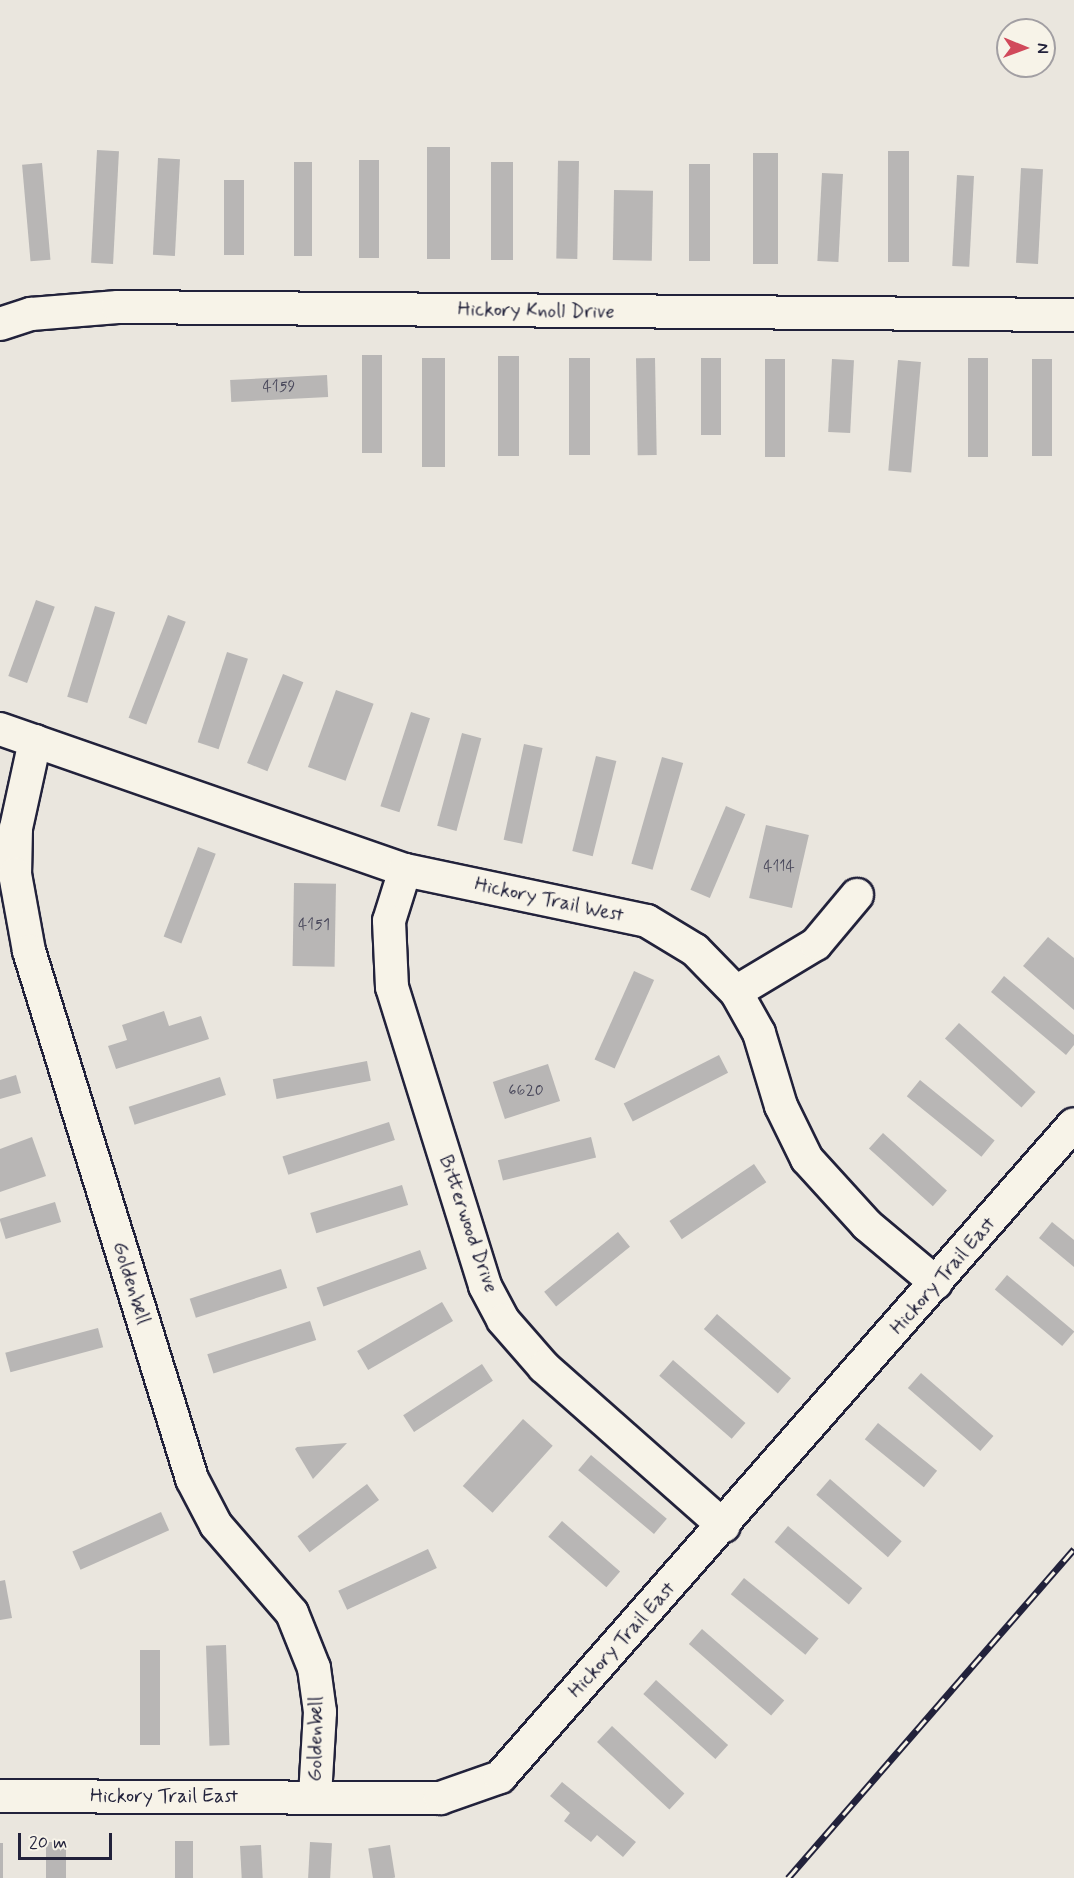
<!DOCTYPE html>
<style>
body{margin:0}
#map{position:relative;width:1074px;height:1878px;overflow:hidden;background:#eae6de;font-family:Mynerve,sans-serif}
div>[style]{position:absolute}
.building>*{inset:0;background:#b8b6b5;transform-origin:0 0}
.roads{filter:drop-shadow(2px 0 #22223b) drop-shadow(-2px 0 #22223b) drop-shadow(0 2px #22223b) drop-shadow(0 -2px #22223b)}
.minor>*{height:32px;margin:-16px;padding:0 16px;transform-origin:16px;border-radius:16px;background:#f7f3e8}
.rail>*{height:7px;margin-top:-3.5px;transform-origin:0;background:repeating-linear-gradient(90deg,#f7f3e8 0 14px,#22223b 0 28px);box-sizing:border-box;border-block:2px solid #22223b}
span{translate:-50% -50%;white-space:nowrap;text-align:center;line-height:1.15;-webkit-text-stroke:4.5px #f7f3e8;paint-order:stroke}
.number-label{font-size:16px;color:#48475a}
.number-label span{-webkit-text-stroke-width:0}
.street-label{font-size:20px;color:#22223b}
.north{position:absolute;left:996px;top:18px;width:60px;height:60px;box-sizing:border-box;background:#f7f3e8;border:2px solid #a29fa3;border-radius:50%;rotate:91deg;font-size:16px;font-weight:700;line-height:24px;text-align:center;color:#22223b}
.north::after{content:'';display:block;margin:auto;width:21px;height:27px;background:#d1495b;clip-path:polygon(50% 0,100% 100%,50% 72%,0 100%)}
.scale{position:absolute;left:18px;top:1833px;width:94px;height:27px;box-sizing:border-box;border:3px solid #22223b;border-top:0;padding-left:8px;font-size:18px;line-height:21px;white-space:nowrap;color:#22223b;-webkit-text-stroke:4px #f7f3e8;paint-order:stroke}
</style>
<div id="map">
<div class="building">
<i style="left:427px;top:147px;width:23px;height:112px"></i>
<i style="left:97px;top:150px;width:22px;height:113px;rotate:3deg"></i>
<i style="left:888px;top:151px;width:21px;height:111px"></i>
<i style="left:753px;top:153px;width:25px;height:111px"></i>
<i style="left:158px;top:158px;width:22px;height:97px;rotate:3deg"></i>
<i style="left:359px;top:160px;width:20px;height:98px"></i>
<i style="left:579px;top:161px;width:98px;height:21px;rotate:91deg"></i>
<i style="left:294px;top:162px;width:18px;height:94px"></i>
<i style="left:491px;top:162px;width:22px;height:98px"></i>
<i style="left:42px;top:163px;width:97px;height:20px;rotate:85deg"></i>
<i style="left:689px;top:164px;width:21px;height:97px"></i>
<i style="left:1021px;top:168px;width:22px;height:95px;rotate:3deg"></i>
<i style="left:822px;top:173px;width:21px;height:88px;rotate:3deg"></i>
<i style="left:957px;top:175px;width:17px;height:91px;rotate:3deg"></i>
<i style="left:224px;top:180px;width:20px;height:75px"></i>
<i style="left:614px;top:190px;width:39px;height:70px;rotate:1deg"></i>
<i style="left:362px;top:355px;width:20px;height:98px"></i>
<i style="left:498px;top:356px;width:21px;height:100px"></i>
<i style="left:422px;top:358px;width:23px;height:109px"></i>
<i style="left:569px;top:358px;width:21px;height:97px"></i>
<i style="left:655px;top:358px;width:97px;height:19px;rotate:89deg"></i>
<i style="left:701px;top:358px;width:20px;height:77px"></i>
<i style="left:968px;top:358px;width:20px;height:99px"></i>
<i style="left:765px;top:359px;width:20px;height:98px"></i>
<i style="left:832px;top:359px;width:22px;height:73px;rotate:3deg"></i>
<i style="left:1032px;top:359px;width:20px;height:97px"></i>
<i style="left:898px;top:360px;width:23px;height:111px;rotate:5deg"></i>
<i style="left:327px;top:375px;width:22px;height:97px;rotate:87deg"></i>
<i style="left:36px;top:600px;width:20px;height:81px;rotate:20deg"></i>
<i style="left:95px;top:606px;width:21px;height:95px;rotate:17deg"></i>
<i style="left:168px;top:615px;width:19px;height:110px;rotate:21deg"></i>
<i style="left:227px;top:652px;width:22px;height:95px;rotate:18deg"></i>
<i style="left:283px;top:674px;width:22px;height:96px;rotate:22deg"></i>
<i style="left:336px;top:690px;width:40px;height:82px;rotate:20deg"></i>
<i style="left:411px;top:712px;width:20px;height:99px;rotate:18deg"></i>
<i style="left:462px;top:733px;width:20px;height:96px;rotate:15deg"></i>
<i style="left:524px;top:744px;width:19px;height:98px;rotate:12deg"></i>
<i style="left:596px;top:756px;width:21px;height:98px;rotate:14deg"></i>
<i style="left:662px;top:757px;width:22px;height:111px;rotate:16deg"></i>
<i style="left:726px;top:806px;width:21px;height:91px;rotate:23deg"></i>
<i style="left:766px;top:825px;width:44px;height:75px;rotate:13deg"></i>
<i style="left:198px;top:847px;width:19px;height:96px;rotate:21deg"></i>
<i style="left:294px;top:883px;width:42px;height:83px;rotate:1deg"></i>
<i style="clip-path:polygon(1048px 937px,1074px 958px,1074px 1010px,1023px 966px)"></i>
<i style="left:634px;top:971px;width:22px;height:97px;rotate:24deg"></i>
<i style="clip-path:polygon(1004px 976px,1074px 1035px,1074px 1045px,1066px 1055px,991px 992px)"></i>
<i style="clip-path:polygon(164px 1011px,169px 1026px,201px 1016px,209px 1039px,116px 1069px,108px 1046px,127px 1040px,122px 1025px)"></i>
<i style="left:959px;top:1023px;width:103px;height:21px;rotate:42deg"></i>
<i style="left:719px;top:1055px;width:20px;height:107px;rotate:63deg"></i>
<i style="left:367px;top:1061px;width:20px;height:96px;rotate:79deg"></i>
<i style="left:548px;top:1064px;width:39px;height:58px;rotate:72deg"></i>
<i style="clip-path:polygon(16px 1075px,21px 1093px,0 1099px,0 1080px)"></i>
<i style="left:220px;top:1077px;width:19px;height:96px;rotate:72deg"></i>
<i style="left:920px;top:1080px;width:96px;height:21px;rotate:39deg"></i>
<i style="left:389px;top:1122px;width:19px;height:112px;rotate:72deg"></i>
<i style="left:883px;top:1133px;width:86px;height:21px;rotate:42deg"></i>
<i style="clip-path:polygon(32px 1137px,46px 1176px,0 1192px,0 1149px)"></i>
<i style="left:591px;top:1137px;width:21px;height:96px;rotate:76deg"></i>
<i style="left:754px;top:1164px;width:22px;height:102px;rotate:56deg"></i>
<i style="left:402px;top:1185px;width:21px;height:96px;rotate:73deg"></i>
<i style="left:55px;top:1202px;width:21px;height:58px;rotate:73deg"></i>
<i style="clip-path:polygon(1052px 1222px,1074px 1240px,1074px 1267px,1039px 1238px)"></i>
<i style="left:618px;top:1232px;width:19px;height:95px;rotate:51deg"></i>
<i style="left:420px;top:1250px;width:20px;height:110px;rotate:70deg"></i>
<i style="left:281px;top:1269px;width:20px;height:96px;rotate:72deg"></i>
<i style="left:1007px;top:1275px;width:88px;height:19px;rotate:40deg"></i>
<i style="left:442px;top:1302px;width:22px;height:98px;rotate:60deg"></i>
<i style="left:717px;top:1314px;width:98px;height:20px;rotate:41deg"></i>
<i style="left:310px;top:1321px;width:20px;height:108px;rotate:72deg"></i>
<i style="left:98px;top:1328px;width:20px;height:96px;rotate:75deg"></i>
<i style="left:673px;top:1360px;width:96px;height:21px;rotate:41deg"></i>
<i style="left:482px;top:1364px;width:20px;height:94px;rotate:57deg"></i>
<i style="left:921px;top:1373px;width:96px;height:20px;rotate:41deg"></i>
<i style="left:523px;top:1419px;width:40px;height:90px;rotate:42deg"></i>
<i style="left:878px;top:1423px;width:76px;height:21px;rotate:39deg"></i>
<i style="clip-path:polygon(347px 1443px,313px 1479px,295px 1449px,297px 1447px)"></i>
<i style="left:591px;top:1455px;width:99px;height:20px;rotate:40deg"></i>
<i style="left:830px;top:1479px;width:95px;height:21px;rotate:41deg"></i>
<i style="left:367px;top:1484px;width:20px;height:87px;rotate:53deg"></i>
<i style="left:161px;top:1512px;width:20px;height:97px;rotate:66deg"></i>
<i style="left:562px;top:1521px;width:77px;height:21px;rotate:41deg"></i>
<i style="left:788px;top:1526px;width:97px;height:21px;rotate:40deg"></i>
<i style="left:428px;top:1549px;width:21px;height:99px;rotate:65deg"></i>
<i style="left:744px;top:1578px;width:96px;height:21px;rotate:39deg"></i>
<i style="clip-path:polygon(5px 1580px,12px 1618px,0 1620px,0 1581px)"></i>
<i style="left:702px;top:1629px;width:109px;height:20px;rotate:41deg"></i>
<i style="left:226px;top:1645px;width:100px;height:20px;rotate:88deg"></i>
<i style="left:140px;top:1650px;width:20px;height:95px"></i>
<i style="left:656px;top:1680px;width:97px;height:19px;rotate:42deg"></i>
<i style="left:612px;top:1726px;width:99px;height:22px;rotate:43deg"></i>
<i style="clip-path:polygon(562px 1782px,636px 1842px,623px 1857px,597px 1835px,591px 1842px,564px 1821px,570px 1813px,550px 1796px)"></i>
<i style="left:175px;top:1841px;width:18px;height:37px"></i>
<i style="left:46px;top:1842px;width:20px;height:36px"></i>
<i style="left:310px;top:1842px;width:22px;height:36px;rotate:3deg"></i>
<i style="left:0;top:1843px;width:3px;height:35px"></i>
<i style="left:261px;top:1845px;width:33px;height:21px;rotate:87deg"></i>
<i style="left:390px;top:1845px;width:33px;height:22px;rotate:81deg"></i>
</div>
<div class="roads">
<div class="minor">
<i style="left:0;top:324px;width:33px;rotate:-18deg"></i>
<i style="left:31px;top:314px;width:87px;rotate:-4.6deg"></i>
<i style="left:118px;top:307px;width:956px;rotate:0.48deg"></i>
<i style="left:0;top:729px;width:429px;rotate:19.2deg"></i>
<i style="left:405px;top:870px;width:247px;rotate:11.9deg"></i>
<i style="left:647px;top:921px;width:56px;rotate:31.1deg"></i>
<i style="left:695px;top:950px;width:59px;rotate:45.7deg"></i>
<i style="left:736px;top:992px;width:47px;rotate:60.7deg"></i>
<i style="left:759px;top:1033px;width:76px;rotate:73.2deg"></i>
<i style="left:781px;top:1106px;width:59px;rotate:63.9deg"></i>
<i style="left:807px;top:1159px;width:89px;rotate:47.7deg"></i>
<i style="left:867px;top:1225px;width:90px;rotate:40deg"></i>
<i style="left:35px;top:741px;width:89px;rotate:102.3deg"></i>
<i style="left:16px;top:828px;width:46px;rotate:91.2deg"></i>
<i style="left:15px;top:874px;width:78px;rotate:79.7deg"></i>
<i style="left:29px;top:951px;width:553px;rotate:72.84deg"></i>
<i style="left:192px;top:1479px;width:52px;rotate:62.4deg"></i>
<i style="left:216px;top:1525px;width:116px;rotate:49.2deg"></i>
<i style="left:292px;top:1613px;width:59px;rotate:68.2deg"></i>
<i style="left:314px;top:1668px;width:44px;rotate:82.2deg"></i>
<i style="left:320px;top:1712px;width:84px;rotate:93.4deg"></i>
<i style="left:405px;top:870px;width:53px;rotate:107.4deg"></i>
<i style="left:389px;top:921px;width:66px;rotate:87.4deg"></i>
<i style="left:392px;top:987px;width:313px;rotate:72.7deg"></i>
<i style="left:485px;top:1286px;width:38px;rotate:62deg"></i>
<i style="left:503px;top:1320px;width:62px;rotate:48.9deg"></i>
<i style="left:544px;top:1367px;width:240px;rotate:41.5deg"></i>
<i style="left:736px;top:992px;width:93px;rotate:-31deg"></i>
<i style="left:816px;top:944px;width:64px;rotate:-50.1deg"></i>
<i style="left:0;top:1796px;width:440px;rotate:0.3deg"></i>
<i style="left:440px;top:1798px;width:64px;rotate:-19.3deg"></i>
<i style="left:500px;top:1777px;width:869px;rotate:-48.68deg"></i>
</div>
</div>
<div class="rail">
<i style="left:788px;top:1878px;width:436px;rotate:-49deg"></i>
</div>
<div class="number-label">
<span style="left:279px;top:387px">4159</span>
<span style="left:779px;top:867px">4114</span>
<span style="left:314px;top:925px">4151</span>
<span style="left:526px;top:1091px">6620</span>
</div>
<div class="street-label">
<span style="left:536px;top:311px;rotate:1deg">Hickory Knoll Drive</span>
<span style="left:549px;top:900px;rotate:12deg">Hickory Trail West</span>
<span style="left:468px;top:1224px;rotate:71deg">Bitterwood Drive</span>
<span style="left:943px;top:1276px;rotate:-49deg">Hickory Trail East</span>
<span style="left:131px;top:1283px;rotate:73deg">Goldenbell</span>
<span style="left:622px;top:1640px;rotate:-48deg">Hickory Trail East</span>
<span style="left:316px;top:1739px;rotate:-89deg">Goldenbell</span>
<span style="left:164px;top:1796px">Hickory Trail East</span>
</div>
<div class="north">N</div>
<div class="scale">20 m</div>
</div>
